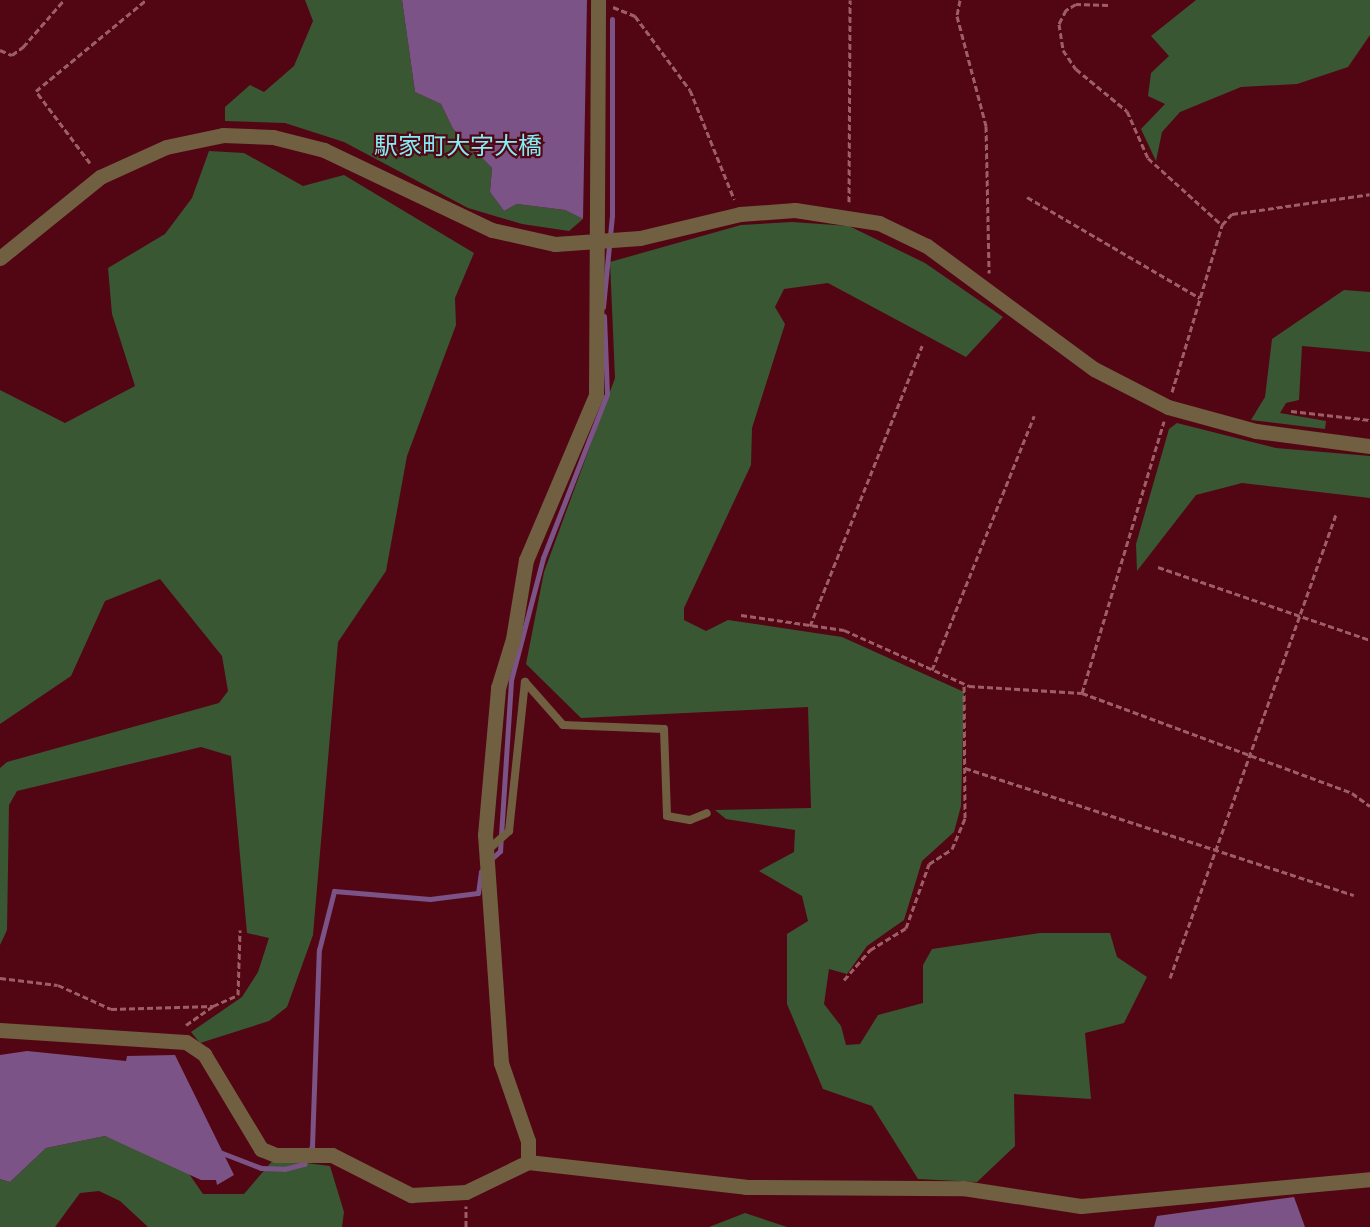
<!DOCTYPE html>
<meta charset="utf-8">
<style>
body{margin:0}
#map{position:relative;width:1370px;height:1227px;overflow:hidden;background:#520613;font-family:Ubuntu,"Noto Sans JP",sans-serif}
div>[style]{position:absolute}
.green>*{inset:0;background:#3a5733}
.water>*{inset:0;background:#7c5386}
.stream>*{height:5px;margin:-2.5px;padding:0 2.5px;transform-origin:2.5px;border-radius:2.5px;background:#7c5386}
.path>*{height:3px;margin-top:-1.5px;transform-origin:0;background:repeating-linear-gradient(90deg,#9d5e65 0 6px,transparent 0 9px)}
.service>*{height:8px;margin:-4px;padding:0 4px;transform-origin:4px;border-radius:4px;background:#715f42}
.minor>*{height:15px;margin:-7.5px;padding:0 7.5px;transform-origin:7.5px;border-radius:7.5px;background:#715f42}
.tertiary>*{height:15px;margin:-7.5px;padding:0 7.5px;transform-origin:7.5px;border-radius:7.5px;background:#715f42}
.tertiary-bridge>*{height:15px;margin:-7.5px;padding:0 7.5px;transform-origin:7.5px;border-radius:7.5px;background:#715f42}
span{translate:-50% -50%;white-space:nowrap;text-align:center;line-height:1.15;-webkit-text-stroke:4.5px #520613;paint-order:stroke}
.quarter-label{font-size:24px;color:#82eef3}
</style>
<div id="map">
<div class="green">
<i style="clip-path:polygon(305px 0,402px 0,415px 92px,441px 104px,453px 129px,492px 168px,490px 192px,504px 211px,517px 204px,565px 210px,583px 219px,569px 231px,522px 224px,468px 208px,344px 142px,285px 123px,225px 121px,225px 107px,250px 85px,264px 92px,294px 66px,313px 21px)"></i>
<i style="clip-path:polygon(1196px 0,1370px 0,1370px 35px,1348px 67px,1297px 84px,1241px 87px,1180px 112px,1162px 132px,1156px 161px,1141px 129px,1165px 104px,1148px 96px,1151px 73px,1169px 56px,1151px 36px)"></i>
<i style="clip-path:polygon(209px 151px,244px 153px,303px 186px,344px 175px,474px 253px,455px 298px,456px 325px,407px 456px,386px 571px,338px 642px,313px 935px,287px 1007px,269px 1021px,200px 1043px,191px 1032px,242px 997px,258px 972px,269px 938px,247px 933px,231px 756px,201px 747px,17px 791px,9px 805px,7px 930px,0 945px,0 768px,7px 762px,219px 703px,228px 691px,222px 656px,160px 579px,105px 601px,71px 676px,0 724px,0 390px,65px 423px,135px 386px,112px 314px,108px 268px,165px 234px,192px 198px)"></i>
<i style="clip-path:polygon(792px 222px,849px 226px,925px 263px,1003px 317px,966px 357px,828px 283px,784px 289px,775px 307px,785px 324px,752px 428px,751px 465px,684px 608px,684px 620px,706px 631px,728px 620px,842px 637px,964px 692px,961px 806px,954px 832px,922px 861px,904px 920px,867px 946px,847px 974px,829px 969px,824px 1004px,841px 1026px,846px 1045px,860px 1044px,878px 1015px,923px 1003px,923px 965px,932px 949px,1040px 933px,1110px 933px,1117px 957px,1147px 977px,1124px 1023px,1085px 1033px,1091px 1099px,1014px 1094px,1015px 1146px,977px 1182px,918px 1179px,872px 1106px,823px 1089px,787px 1004px,787px 934px,808px 921px,802px 896px,759px 871px,794px 852px,795px 830px,726px 819px,715px 810px,811px 808px,808px 707px,581px 718px,526px 664px,544px 572px,615px 378px,610px 262px,741px 225px)"></i>
<i style="clip-path:polygon(1344px 290px,1370px 292px,1370px 352px,1302px 346px,1299px 400px,1286px 403px,1280px 413px,1326px 421px,1325px 429px,1251px 420px,1265px 397px,1272px 339px)"></i>
<i style="clip-path:polygon(1177px 423px,1276px 448px,1370px 456px,1370px 498px,1242px 483px,1196px 495px,1137px 571px,1136px 544px,1169px 429px)"></i>
<i style="clip-path:polygon(105px 1136px,187px 1171px,203px 1194px,244px 1194px,274px 1159px,330px 1166px,344px 1212px,342px 1227px,148px 1227px,120px 1201px,99px 1191px,80px 1193px,55px 1227px,0 1227px,0 1179px,10px 1182px,46px 1148px)"></i>
<i style="clip-path:polygon(745px 1213px,787px 1227px,709px 1227px)"></i>
</div>
<div class="water">
<i style="clip-path:polygon(402px 0,587px 0,583px 219px,565px 210px,517px 204px,504px 211px,490px 192px,492px 168px,453px 129px,441px 104px,415px 92px)"></i>
<i style="clip-path:polygon(27px 1051px,126px 1061px,127px 1056px,175px 1055px,234px 1175px,217px 1185px,216px 1180px,201px 1180px,105px 1136px,46px 1148px,10px 1182px,0 1179px,0 1055px)"></i>
<i style="clip-path:polygon(1294px 1197px,1305px 1227px,1154px 1227px,1157px 1216px)"></i>
</div>
<div class="stream">
<i style="left:603px;top:307px;width:91px;rotate:-84.4deg"></i>
<i style="left:612px;top:216px;width:197px;rotate:-90deg"></i>
<i style="left:489px;top:861px;width:15px;rotate:-42deg"></i>
<i style="left:500px;top:851px;width:171px;rotate:-86.3deg"></i>
<i style="left:511px;top:680px;width:126px;rotate:-75.3deg"></i>
<i style="left:543px;top:558px;width:176px;rotate:-68.7deg"></i>
<i style="left:607px;top:394px;width:78px;rotate:-92.2deg"></i>
<i style="left:217px;top:1151px;width:47px;rotate:21.1deg"></i>
<i style="left:261px;top:1168px;width:23px;rotate:2deg"></i>
<i style="left:284px;top:1169px;width:21px;rotate:-14deg"></i>
<i style="left:304px;top:1164px;width:20px;rotate:-66deg"></i>
<i style="left:312px;top:1146px;width:196px;rotate:-88deg"></i>
<i style="left:319px;top:950px;width:61px;rotate:-75.7deg"></i>
<i style="left:334px;top:891px;width:96px;rotate:4.8deg"></i>
<i style="left:430px;top:899px;width:48px;rotate:-7.1deg"></i>
<i style="left:478px;top:893px;width:22px;rotate:-82deg"></i>
</div>
<div class="path">
<i style="left:960px;top:0;width:16px;rotate:101deg"></i>
<i style="left:957px;top:16px;width:114px;rotate:75.2deg"></i>
<i style="left:986px;top:126px;width:147px;rotate:88.8deg"></i>
<i style="left:1108px;top:5px;width:32px;rotate:-178deg"></i>
<i style="left:1076px;top:4px;width:12px;rotate:149deg"></i>
<i style="left:1066px;top:10px;width:16px;rotate:117deg"></i>
<i style="left:1059px;top:24px;width:26px;rotate:81deg"></i>
<i style="left:1063px;top:50px;width:23px;rotate:56deg"></i>
<i style="left:1076px;top:69px;width:66px;rotate:39.5deg"></i>
<i style="left:1127px;top:111px;width:51px;rotate:65.9deg"></i>
<i style="left:1148px;top:158px;width:100px;rotate:42.2deg"></i>
<i style="left:613px;top:7px;width:24px;rotate:22deg"></i>
<i style="left:635px;top:16px;width:92px;rotate:53.4deg"></i>
<i style="left:690px;top:90px;width:118px;rotate:68deg"></i>
<i style="left:0;top:50px;width:13px;rotate:23deg"></i>
<i style="left:12px;top:55px;width:14px;rotate:-36deg"></i>
<i style="left:23px;top:47px;width:62px;rotate:-48.9deg"></i>
<i style="left:90px;top:163px;width:90px;rotate:-126.9deg"></i>
<i style="left:36px;top:91px;width:143px;rotate:-39.6deg"></i>
<i style="left:1027px;top:197px;width:200px;rotate:30.3deg"></i>
<i style="left:849px;top:202px;width:202px;rotate:-89.7deg"></i>
<i style="left:1172px;top:392px;width:174px;rotate:-73.3deg"></i>
<i style="left:1222px;top:225px;width:15px;rotate:-48deg"></i>
<i style="left:1232px;top:214px;width:139px;rotate:-8.2deg"></i>
<i style="left:1291px;top:411px;width:80px;rotate:6.5deg"></i>
<i style="left:1158px;top:567px;width:224px;rotate:19deg"></i>
<i style="left:741px;top:615px;width:104px;rotate:8.3deg"></i>
<i style="left:844px;top:630px;width:137px;rotate:24.1deg"></i>
<i style="left:969px;top:686px;width:113px;rotate:3.5deg"></i>
<i style="left:1082px;top:693px;width:288px;rotate:20.3deg"></i>
<i style="left:1352px;top:793px;width:22px;rotate:36deg"></i>
<i style="left:810px;top:626px;width:302px;rotate:-68.2deg"></i>
<i style="left:932px;top:670px;width:274px;rotate:-68.1deg"></i>
<i style="left:1082px;top:693px;width:284px;rotate:-73.2deg"></i>
<i style="left:965px;top:768px;width:409px;rotate:18.1deg"></i>
<i style="left:0;top:978px;width:58px;rotate:6.9deg"></i>
<i style="left:58px;top:985px;width:58px;rotate:24.4deg"></i>
<i style="left:111px;top:1009px;width:102px;rotate:-1.7deg"></i>
<i style="left:213px;top:1006px;width:27px;rotate:-24deg"></i>
<i style="left:238px;top:995px;width:65px;rotate:-88.2deg"></i>
<i style="left:1170px;top:978px;width:492px;rotate:-70.3deg"></i>
<i style="left:844px;top:980px;width:40px;rotate:-49deg"></i>
<i style="left:870px;top:950px;width:42px;rotate:-31.4deg"></i>
<i style="left:906px;top:928px;width:68px;rotate:-70.2deg"></i>
<i style="left:929px;top:864px;width:27px;rotate:-33deg"></i>
<i style="left:952px;top:849px;width:34px;rotate:-67deg"></i>
<i style="left:965px;top:818px;width:134px;rotate:-90.4deg"></i>
<i style="left:186px;top:1025px;width:33px;rotate:-35deg"></i>
<i style="left:466px;top:1227px;width:21px;rotate:-90deg"></i>
</div>
<div class="service">
<i style="left:489px;top:849px;width:27px;rotate:-42deg"></i>
<i style="left:509px;top:831px;width:150px;rotate:-83.9deg"></i>
<i style="left:525px;top:682px;width:57px;rotate:48.5deg"></i>
<i style="left:563px;top:725px;width:101px;rotate:2.3deg"></i>
<i style="left:664px;top:729px;width:87px;rotate:88deg"></i>
<i style="left:667px;top:816px;width:23px;rotate:10deg"></i>
<i style="left:690px;top:820px;width:18px;rotate:-22deg"></i>
</div>
<div class="minor">
<i style="left:0;top:1030px;width:186px;rotate:3.7deg"></i>
<i style="left:186px;top:1042px;width:22px;rotate:34deg"></i>
<i style="left:204px;top:1054px;width:111px;rotate:59deg"></i>
<i style="left:261px;top:1149px;width:16px;rotate:22deg"></i>
<i style="left:276px;top:1155px;width:56px"></i>
<i style="left:332px;top:1155px;width:89px;rotate:26.9deg"></i>
<i style="left:411px;top:1195px;width:55px;rotate:-3.1deg"></i>
<i style="left:466px;top:1192px;width:69px;rotate:-25.8deg"></i>
<i style="left:528px;top:1162px;width:219px;rotate:6.5deg"></i>
<i style="left:746px;top:1187px;width:217px;rotate:0.3deg"></i>
<i style="left:963px;top:1188px;width:119px;rotate:8.7deg"></i>
<i style="left:1081px;top:1206px;width:290px;rotate:-5.3deg"></i>
<i style="left:528px;top:1162px;width:21px;rotate:-90deg"></i>
<i style="left:528px;top:1141px;width:83px;rotate:-109.1deg"></i>
<i style="left:501px;top:1063px;width:229px;rotate:-94deg"></i>
<i style="left:485px;top:835px;width:148px;rotate:-84.9deg"></i>
<i style="left:498px;top:688px;width:51px;rotate:-73deg"></i>
<i style="left:513px;top:639px;width:80px;rotate:-80.7deg"></i>
<i style="left:526px;top:560px;width:179px;rotate:-67deg"></i>
<i style="left:596px;top:395px;width:395px;rotate:-89.7deg"></i>
</div>
<div class="tertiary">
<i style="left:640px;top:238px;width:103px;rotate:-13.5deg"></i>
<i style="left:740px;top:214px;width:55px;rotate:-4.2deg"></i>
<i style="left:795px;top:210px;width:85px;rotate:8.8deg"></i>
<i style="left:879px;top:223px;width:53px;rotate:25.6deg"></i>
<i style="left:927px;top:246px;width:207px;rotate:36.4deg"></i>
<i style="left:1094px;top:369px;width:83px;rotate:27.2deg"></i>
<i style="left:1168px;top:407px;width:91px;rotate:15.3deg"></i>
<i style="left:1256px;top:431px;width:115px;rotate:7.5deg"></i>
<i style="left:0;top:258px;width:129px;rotate:-39deg"></i>
<i style="left:100px;top:177px;width:72px;rotate:-24.4deg"></i>
<i style="left:166px;top:147px;width:58px;rotate:-11.9deg"></i>
<i style="left:223px;top:135px;width:50px;rotate:2.3deg"></i>
<i style="left:273px;top:137px;width:53px;rotate:14.3deg"></i>
<i style="left:324px;top:150px;width:186px;rotate:25.5deg"></i>
<i style="left:492px;top:230px;width:65px;rotate:12.5deg"></i>
</div>
<div class="tertiary-bridge">
<i style="left:555px;top:244px;width:85px;rotate:-4deg"></i>
</div>
<div class="quarter-label">
<span style="left:458px;top:146px">駅家町大字大橋</span>
</div>
</div>
